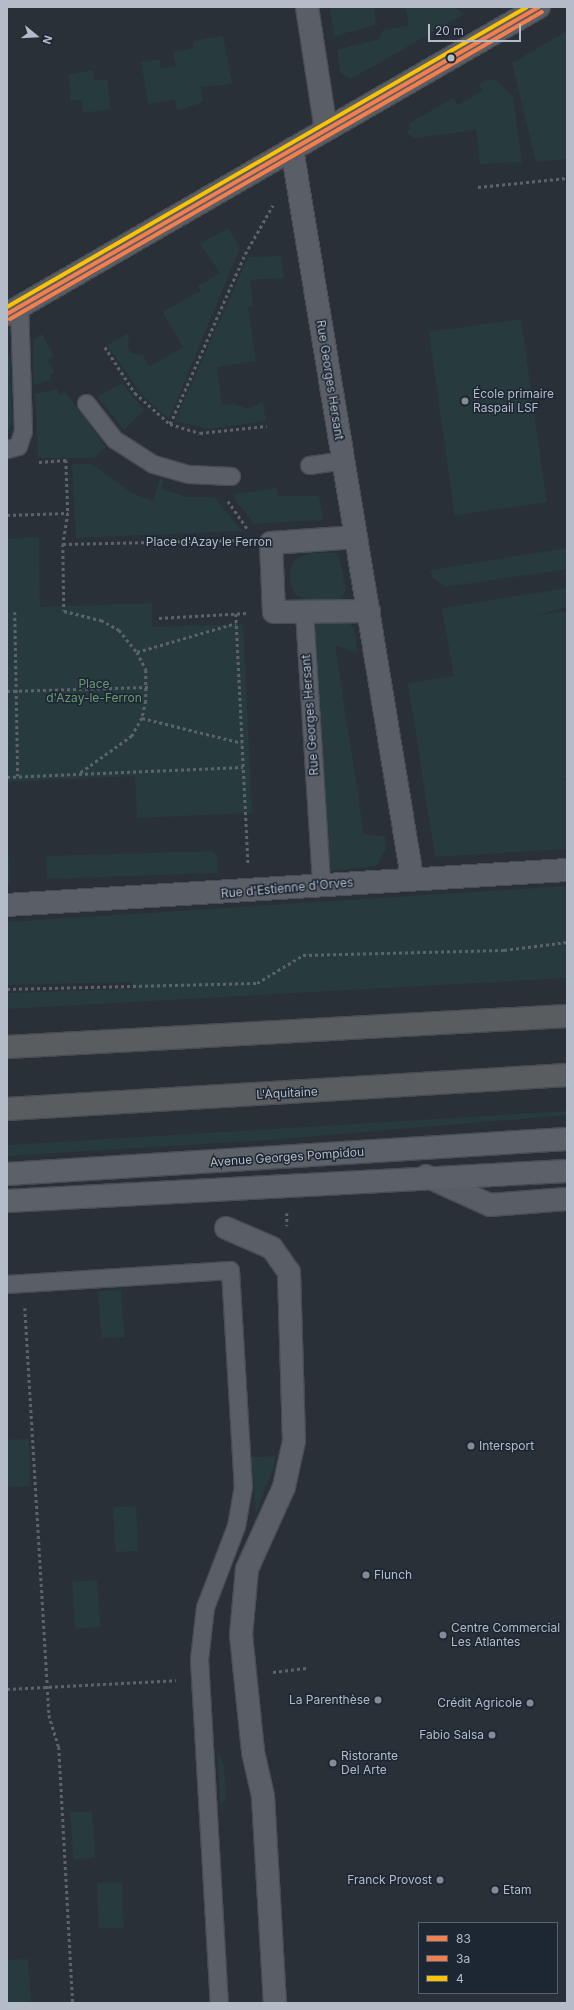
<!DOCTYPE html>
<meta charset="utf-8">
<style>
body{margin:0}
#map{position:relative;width:574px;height:2010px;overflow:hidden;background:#2a3038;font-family:Inter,sans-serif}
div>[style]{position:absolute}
.green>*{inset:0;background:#273a3e;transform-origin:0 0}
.path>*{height:2.5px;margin-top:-1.25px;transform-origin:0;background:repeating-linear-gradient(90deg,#5d636a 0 3px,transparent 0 6px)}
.roads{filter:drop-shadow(1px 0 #484c53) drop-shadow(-1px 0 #484c53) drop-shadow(0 1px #484c53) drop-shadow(0 -1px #484c53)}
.lane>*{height:17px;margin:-8.5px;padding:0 8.5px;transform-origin:8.5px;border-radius:8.5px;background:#5a5e66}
.street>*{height:22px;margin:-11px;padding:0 11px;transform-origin:11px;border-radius:11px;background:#5a5e66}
.secondary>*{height:22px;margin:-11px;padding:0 11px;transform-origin:11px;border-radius:11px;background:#595d64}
.primary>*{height:22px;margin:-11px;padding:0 11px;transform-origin:11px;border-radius:11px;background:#5c6168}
.highway>*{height:22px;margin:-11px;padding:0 11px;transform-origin:11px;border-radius:11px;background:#5a5d60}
.bus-1>*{height:4px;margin:-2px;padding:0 2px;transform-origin:2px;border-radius:2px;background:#f47f4e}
.bus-2>*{height:4px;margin:-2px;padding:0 2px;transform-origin:2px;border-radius:2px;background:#f47f4e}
.bus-3>*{height:4px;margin:-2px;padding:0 2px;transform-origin:2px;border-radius:2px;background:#fdc300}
.dots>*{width:11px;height:11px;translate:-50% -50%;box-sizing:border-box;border:2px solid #1d2633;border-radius:50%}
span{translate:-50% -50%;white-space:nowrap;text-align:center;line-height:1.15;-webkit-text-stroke:3px #1d2633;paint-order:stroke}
.street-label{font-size:12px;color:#b4bcc9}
.poi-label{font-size:12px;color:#b4bcc9}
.left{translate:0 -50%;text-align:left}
.right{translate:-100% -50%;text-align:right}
.park-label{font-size:12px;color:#6b9a76}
.frame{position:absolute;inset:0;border:8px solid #b4bcc9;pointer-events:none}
.legend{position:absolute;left:418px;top:1922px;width:140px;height:72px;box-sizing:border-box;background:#1d2633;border:1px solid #59626f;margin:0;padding:5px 7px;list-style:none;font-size:12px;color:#b4bcc9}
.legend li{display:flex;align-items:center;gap:8px;height:20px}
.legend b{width:20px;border:1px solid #59626f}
.north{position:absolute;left:16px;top:16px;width:40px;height:40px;-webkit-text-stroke:3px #1d2633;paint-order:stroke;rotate:108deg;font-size:11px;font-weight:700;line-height:16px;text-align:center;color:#b4bcc9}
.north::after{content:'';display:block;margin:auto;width:14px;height:18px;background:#b4bcc9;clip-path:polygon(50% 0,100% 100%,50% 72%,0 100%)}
.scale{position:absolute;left:428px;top:24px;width:93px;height:18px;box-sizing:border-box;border:2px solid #b4bcc9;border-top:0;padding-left:5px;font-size:12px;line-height:14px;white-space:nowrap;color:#b4bcc9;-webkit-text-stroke:3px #1d2633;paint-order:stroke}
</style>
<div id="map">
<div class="green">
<i style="clip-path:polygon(330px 7px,374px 7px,376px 25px,334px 36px)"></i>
<i style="clip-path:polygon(405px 7px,453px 7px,464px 14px,351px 79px,341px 73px,337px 50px,379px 39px,383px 30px,409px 25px)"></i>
<i style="clip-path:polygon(567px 31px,567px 159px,536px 162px,512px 63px)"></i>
<i style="clip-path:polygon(223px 36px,232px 84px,201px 87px,203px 102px,177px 111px,175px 99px,148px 104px,141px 62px,160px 59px,161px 68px,176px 66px,173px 52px,193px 48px,193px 41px)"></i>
<i style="clip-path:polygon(93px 70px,94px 81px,107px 79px,111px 109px,83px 113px,81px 100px,71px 101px,68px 75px)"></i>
<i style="clip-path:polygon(488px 79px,497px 81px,513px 97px,522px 162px,480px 164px,476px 130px,415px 138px,408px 134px,410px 123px,453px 98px,458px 105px,482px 91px,479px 85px)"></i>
<i style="clip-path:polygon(228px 228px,240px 248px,169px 419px,142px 395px,107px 345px,129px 333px,128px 348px,131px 353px,143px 355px,149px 367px,183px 347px,163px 312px,200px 291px,198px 286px,220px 273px,200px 244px)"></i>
<i style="clip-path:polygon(281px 256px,284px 278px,250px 280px,253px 306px,248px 307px,256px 361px,217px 367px,222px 405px,234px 404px,249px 409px,263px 401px,266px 421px,209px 429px,175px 421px,248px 257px)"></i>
<i style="left:521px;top:319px;width:185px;height:93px;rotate:82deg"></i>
<i style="clip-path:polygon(42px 334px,54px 356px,47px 360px,55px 372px,50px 375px,51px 380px,34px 385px,33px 340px)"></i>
<i style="clip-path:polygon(10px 355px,12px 424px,7px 432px,7px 356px)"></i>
<i style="clip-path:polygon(122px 383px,144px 410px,124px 430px,97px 397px)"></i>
<i style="clip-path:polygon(57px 389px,59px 395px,65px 392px,106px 447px,94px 458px,38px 458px,35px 394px)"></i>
<i style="clip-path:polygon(72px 464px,92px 464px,132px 493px,153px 501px,160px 478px,164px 480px,161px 489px,187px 497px,214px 497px,242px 531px,76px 538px)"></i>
<i style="clip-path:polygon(277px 488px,278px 496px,319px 496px,323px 520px,254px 524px,235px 499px,234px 494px)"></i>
<i style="clip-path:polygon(39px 537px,40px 607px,152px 603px,152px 627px,243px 624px,252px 813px,137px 818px,135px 776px,7px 782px,7px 539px)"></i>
<i style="clip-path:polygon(567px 548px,567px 569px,446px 587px,433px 578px,430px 570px)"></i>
<i style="clip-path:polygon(310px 553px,335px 553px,339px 556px,346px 590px,341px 599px,310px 601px,296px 595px,291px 585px,290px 569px,296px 559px)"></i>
<i style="clip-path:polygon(567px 588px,567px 607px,537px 615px,567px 611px,567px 778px,560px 779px,567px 781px,567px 849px,435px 857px,408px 683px,454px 676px,442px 608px)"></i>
<i style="clip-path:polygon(346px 619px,354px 629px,358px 654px,335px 645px,364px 834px,385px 837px,386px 849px,376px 866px,327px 871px,313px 624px,317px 620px)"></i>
<i style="clip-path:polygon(212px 851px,217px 856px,218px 873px,47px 879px,46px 856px)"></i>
<i style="clip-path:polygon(7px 857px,9px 857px,10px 885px,7px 885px)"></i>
<i style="clip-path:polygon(567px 886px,567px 978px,7px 1009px,7px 993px,133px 989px,131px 982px,7px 985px,7px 922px)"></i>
<i style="clip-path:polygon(567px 1111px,567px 1115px,270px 1140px,7px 1156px,7px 1145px)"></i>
<i style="left:121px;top:1290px;width:47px;height:23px;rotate:86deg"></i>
<i style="left:29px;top:1439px;width:47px;height:22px;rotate:89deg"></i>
<i style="clip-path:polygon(275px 1456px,274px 1466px,256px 1513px,251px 1457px)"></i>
<i style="left:136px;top:1506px;width:45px;height:23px;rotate:87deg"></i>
<i style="left:97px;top:1580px;width:47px;height:25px;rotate:86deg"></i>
<i style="clip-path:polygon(218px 1750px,224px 1765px,226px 1801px,220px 1802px)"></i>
<i style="left:92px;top:1811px;width:47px;height:22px;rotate:86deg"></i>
<i style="left:122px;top:1882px;width:46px;height:25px;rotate:88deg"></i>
<i style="clip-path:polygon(28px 1959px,31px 2003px,7px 2003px,7px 1960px)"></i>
</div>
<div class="path">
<i style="left:478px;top:187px;width:89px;rotate:-5.8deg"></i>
<i style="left:105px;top:347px;width:55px;rotate:56.9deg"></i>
<i style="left:135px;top:393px;width:47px;rotate:41.5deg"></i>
<i style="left:170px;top:424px;width:31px;rotate:17deg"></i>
<i style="left:200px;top:433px;width:67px;rotate:-6deg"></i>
<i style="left:170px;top:424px;width:186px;rotate:-66.2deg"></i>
<i style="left:245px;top:254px;width:56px;rotate:-60.3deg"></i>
<i style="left:39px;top:462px;width:27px;rotate:-4deg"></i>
<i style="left:66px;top:460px;width:53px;rotate:87.8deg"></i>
<i style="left:68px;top:513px;width:31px;rotate:99deg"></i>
<i style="left:63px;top:544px;width:67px;rotate:89.1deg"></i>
<i style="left:64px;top:611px;width:38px;rotate:14deg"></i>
<i style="left:101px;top:620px;width:21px;rotate:29deg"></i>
<i style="left:119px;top:630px;width:28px;rotate:51deg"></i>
<i style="left:137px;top:652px;width:20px;rotate:63deg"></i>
<i style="left:146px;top:670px;width:31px;rotate:90deg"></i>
<i style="left:146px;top:701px;width:17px;rotate:103deg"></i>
<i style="left:142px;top:718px;width:21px;rotate:119deg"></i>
<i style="left:132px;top:736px;width:65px;rotate:144.4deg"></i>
<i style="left:228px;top:501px;width:35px;rotate:55deg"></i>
<i style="left:7px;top:515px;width:61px;rotate:-1.9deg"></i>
<i style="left:63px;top:544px;width:181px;rotate:-1.3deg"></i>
<i style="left:15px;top:612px;width:164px;rotate:89deg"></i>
<i style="left:236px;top:614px;width:249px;rotate:87.2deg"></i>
<i style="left:159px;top:618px;width:88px;rotate:-3.3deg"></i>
<i style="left:137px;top:652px;width:103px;rotate:-16.3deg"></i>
<i style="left:7px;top:691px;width:141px;rotate:-1.6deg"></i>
<i style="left:142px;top:718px;width:103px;rotate:14deg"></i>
<i style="left:7px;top:777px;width:236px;rotate:-2.4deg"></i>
<i style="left:7px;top:989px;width:250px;rotate:-1.4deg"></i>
<i style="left:257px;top:983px;width:54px;rotate:-31.3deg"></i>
<i style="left:303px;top:955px;width:201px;rotate:-1.4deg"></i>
<i style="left:504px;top:950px;width:64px;rotate:-7.2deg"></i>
<i style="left:287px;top:1213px;width:13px;rotate:90deg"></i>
<i style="left:25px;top:1308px;width:408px;rotate:86.6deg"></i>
<i style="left:49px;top:1715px;width:34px;rotate:73deg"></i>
<i style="left:59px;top:1747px;width:256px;rotate:86.9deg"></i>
<i style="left:273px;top:1672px;width:35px;rotate:-7deg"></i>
<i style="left:7px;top:1689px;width:169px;rotate:-3deg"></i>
</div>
<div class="roads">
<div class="lane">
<i style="left:86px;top:403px;width:46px;rotate:52.1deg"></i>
<i style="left:114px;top:439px;width:46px;rotate:32.7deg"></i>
<i style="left:153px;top:464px;width:37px;rotate:16deg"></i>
<i style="left:189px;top:474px;width:42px;rotate:2.7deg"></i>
<i style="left:7px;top:449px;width:11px;rotate:-15deg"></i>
<i style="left:18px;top:446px;width:16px;rotate:-72deg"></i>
<i style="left:23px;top:431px;width:124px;rotate:-91.8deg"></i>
<i style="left:309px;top:465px;width:35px;rotate:-8deg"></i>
<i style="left:304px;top:611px;width:274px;rotate:86.4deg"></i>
<i style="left:7px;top:1284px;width:223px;rotate:-3.6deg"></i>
<i style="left:230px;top:1270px;width:216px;rotate:86.6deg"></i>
<i style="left:243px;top:1486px;width:41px;rotate:99.9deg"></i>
<i style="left:236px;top:1526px;width:87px;rotate:110.9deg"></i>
<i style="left:205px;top:1607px;width:52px;rotate:96.6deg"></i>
<i style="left:199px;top:1659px;width:345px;rotate:86.7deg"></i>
</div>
<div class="street">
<i style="left:307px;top:7px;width:124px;rotate:81.2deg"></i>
<i style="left:292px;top:149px;width:738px;rotate:80.64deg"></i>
<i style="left:356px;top:537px;width:85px;rotate:176deg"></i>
<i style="left:271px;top:543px;width:69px;rotate:87.5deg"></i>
<i style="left:274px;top:612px;width:95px;rotate:-0.6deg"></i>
<i style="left:7px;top:905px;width:561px;rotate:-3.58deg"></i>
<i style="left:226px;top:1228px;width:50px;rotate:23.5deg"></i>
<i style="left:272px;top:1248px;width:29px;rotate:55deg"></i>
<i style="left:289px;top:1272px;width:169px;rotate:88.3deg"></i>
<i style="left:294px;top:1441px;width:47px;rotate:102.3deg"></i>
<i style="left:284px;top:1487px;width:90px;rotate:114.3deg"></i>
<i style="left:247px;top:1569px;width:66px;rotate:95.2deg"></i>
<i style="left:241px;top:1635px;width:118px;rotate:84.1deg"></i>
<i style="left:253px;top:1752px;width:45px;rotate:77.2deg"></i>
<i style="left:263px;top:1796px;width:207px;rotate:86.7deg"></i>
</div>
<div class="secondary">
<i style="left:7px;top:314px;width:614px;rotate:-29.99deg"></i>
<i style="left:426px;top:1176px;width:70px;rotate:24.4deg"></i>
<i style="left:490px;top:1205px;width:77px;rotate:-4.5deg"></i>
</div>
<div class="primary">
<i style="left:7px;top:1174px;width:561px;rotate:-3.58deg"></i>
<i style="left:7px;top:1201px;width:561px;rotate:-3.07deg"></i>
</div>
<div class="highway">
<i style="left:7px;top:1047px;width:561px;rotate:-3.17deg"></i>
<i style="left:7px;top:1109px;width:561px;rotate:-3.47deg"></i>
</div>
</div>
<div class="bus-1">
<i style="left:7px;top:314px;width:614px;rotate:-29.99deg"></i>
</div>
<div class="bus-2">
<i style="left:10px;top:319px;width:614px;rotate:-29.99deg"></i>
</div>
<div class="bus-3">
<i style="left:7px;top:307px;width:600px;rotate:-29.98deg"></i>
</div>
<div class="dots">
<i style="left:451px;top:58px;background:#b4bcc9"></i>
<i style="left:465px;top:401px;background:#848b96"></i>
<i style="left:471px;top:1446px;background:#848b96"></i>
<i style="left:366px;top:1575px;background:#848b96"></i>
<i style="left:443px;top:1635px;background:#848b96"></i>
<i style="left:378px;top:1700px;background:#848b96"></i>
<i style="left:530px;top:1703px;background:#848b96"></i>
<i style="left:492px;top:1735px;background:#848b96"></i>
<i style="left:333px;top:1763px;background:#848b96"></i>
<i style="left:440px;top:1880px;background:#848b96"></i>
<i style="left:495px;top:1890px;background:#848b96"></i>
</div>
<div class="street-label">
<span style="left:330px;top:380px;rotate:81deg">Rue Georges Hersant</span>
<span style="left:209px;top:542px">Place d'Azay le Ferron</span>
<span style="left:310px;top:715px;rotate:-94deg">Rue Georges Hersant</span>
<span style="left:287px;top:888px;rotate:-5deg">Rue d'Estienne d'Orves</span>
<span style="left:287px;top:1093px;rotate:-3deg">L'Aquitaine</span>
<span style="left:287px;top:1157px;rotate:-4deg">Avenue Georges Pompidou</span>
</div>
<div class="poi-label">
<span class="left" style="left:473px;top:401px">École primaire<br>Raspail LSF</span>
<span class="left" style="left:479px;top:1446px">Intersport</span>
<span class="left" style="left:374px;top:1575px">Flunch</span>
<span class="left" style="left:451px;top:1635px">Centre Commercial<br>Les Atlantes</span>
<span class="right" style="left:370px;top:1700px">La Parenthèse</span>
<span class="right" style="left:522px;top:1703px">Crédit Agricole</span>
<span class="right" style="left:484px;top:1735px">Fabio Salsa</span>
<span class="left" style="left:341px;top:1763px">Ristorante<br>Del Arte</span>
<span class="right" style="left:432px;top:1880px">Franck Provost</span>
<span class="left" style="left:503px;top:1890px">Etam</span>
</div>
<div class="park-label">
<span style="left:94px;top:691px">Place<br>d'Azay-le-Ferron</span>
</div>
<div class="frame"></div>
<ul class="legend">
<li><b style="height:5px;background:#f47f4e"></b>83</li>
<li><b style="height:5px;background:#f47f4e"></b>3a</li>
<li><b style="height:5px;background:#fdc300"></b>4</li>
</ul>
<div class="north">N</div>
<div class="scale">20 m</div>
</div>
